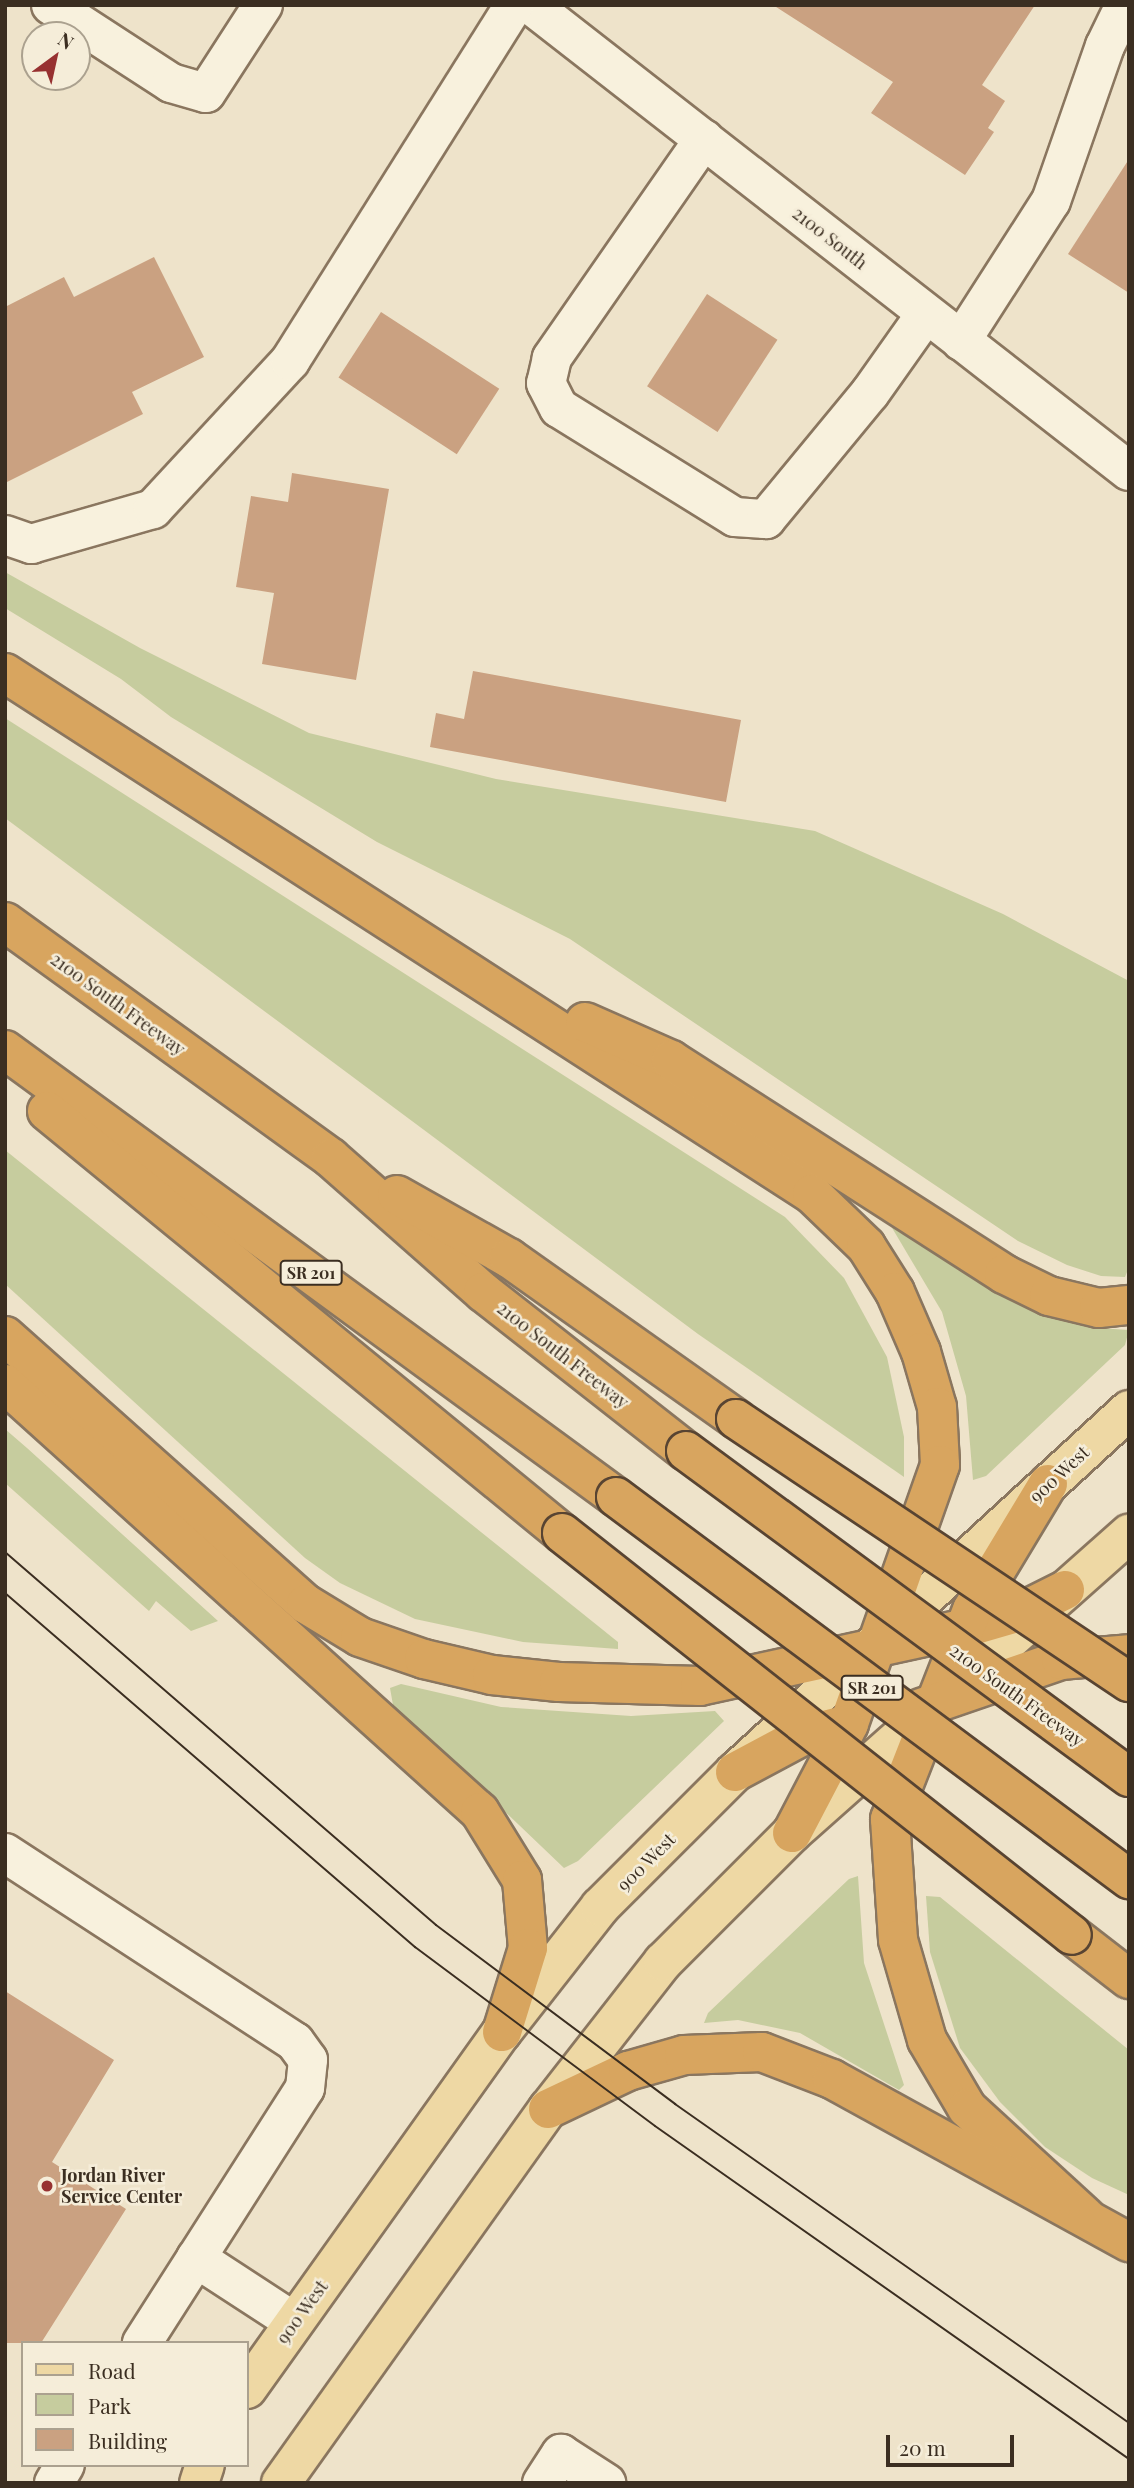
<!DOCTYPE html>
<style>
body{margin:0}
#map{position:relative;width:1134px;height:2488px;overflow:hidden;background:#eee3ca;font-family:"Playfair Display",serif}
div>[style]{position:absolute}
.green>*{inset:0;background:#c6cc9e}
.building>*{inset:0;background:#caa181;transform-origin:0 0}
.roads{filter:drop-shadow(2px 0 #8a765f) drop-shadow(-2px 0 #8a765f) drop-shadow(0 2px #8a765f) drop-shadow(0 -2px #8a765f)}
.minor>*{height:38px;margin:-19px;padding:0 19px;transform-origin:19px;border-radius:19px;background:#f8f1dd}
.major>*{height:38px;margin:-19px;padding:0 19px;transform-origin:19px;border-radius:19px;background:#eed8a4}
.highway>*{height:38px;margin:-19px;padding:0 19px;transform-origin:19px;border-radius:19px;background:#d8a55f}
.tram>*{height:2px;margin:-1px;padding:0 1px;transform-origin:1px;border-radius:1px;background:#3b2e21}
.bridges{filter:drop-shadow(2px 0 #584432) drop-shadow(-2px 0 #584432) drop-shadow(0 2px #584432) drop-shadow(0 -2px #584432)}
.highway-bridge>*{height:38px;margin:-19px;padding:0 19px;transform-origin:19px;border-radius:19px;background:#d8a55f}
.dots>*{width:19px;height:19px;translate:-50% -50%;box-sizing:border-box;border:4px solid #f5edd9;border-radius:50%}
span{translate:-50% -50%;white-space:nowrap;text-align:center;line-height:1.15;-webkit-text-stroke:5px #f5edd9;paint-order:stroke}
.shield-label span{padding:2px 5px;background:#f5edd9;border:2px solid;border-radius:5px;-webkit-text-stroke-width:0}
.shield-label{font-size:16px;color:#3b2e21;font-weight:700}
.street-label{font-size:18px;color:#3b2e21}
.poi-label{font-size:18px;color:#3b2e21;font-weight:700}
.left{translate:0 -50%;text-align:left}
.frame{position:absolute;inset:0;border:7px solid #3b2e21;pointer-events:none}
.legend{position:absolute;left:21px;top:2341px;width:228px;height:126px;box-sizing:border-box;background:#f5edd9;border:2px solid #aba18f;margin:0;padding:9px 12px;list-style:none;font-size:21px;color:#3b2e21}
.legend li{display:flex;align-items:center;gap:14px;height:35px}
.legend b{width:35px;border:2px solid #aba18f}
.north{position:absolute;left:21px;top:21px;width:70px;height:70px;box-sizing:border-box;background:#f5edd9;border:2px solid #aba18f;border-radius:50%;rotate:33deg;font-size:19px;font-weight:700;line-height:28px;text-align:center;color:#3b2e21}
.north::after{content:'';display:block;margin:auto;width:24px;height:32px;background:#973131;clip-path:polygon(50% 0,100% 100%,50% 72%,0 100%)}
.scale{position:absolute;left:886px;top:2435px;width:128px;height:32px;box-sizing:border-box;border:4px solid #3b2e21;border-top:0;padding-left:9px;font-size:21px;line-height:24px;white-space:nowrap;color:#3b2e21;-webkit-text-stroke:5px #f5edd9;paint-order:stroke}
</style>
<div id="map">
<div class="green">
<i style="clip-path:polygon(5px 572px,140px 648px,309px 733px,496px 779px,815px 831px,1003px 914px,1129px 981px,1129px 1267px,1125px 1277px,1101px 1276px,1067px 1265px,1018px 1241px,570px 939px,377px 842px,171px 717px,121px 679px,5px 608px)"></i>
<i style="clip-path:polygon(5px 718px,785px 1217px,844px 1278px,887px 1357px,904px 1437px,904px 1477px,698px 1334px,5px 818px)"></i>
<i style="clip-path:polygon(5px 1150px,618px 1642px,618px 1649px,523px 1642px,415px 1619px,340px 1583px,305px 1558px,5px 1284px)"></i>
<i style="clip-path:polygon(885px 1216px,1039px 1312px,1098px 1328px,1129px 1330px,1125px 1345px,986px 1476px,973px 1480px,966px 1396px,942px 1312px)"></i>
<i style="clip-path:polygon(5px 1429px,27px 1448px,218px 1621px,191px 1631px,156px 1601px,149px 1611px,5px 1483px)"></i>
<i style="clip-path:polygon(401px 1684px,501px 1707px,631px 1716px,715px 1711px,724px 1721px,578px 1861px,564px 1868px,393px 1705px,390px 1688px)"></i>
<i style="clip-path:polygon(858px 1876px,864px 1963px,904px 2085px,899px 2090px,800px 2033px,738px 2020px,704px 2023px,708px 2013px,849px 1879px)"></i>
<i style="clip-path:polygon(926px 1896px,940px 1897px,1129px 2050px,1129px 2195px,1092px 2178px,1045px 2147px,1000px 2102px,960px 2048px,930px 1952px)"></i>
</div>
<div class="building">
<i style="clip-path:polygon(773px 5px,1035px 5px,982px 85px,1005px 101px,988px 128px,994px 132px,965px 175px,871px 113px,893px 82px)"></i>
<i style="clip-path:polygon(1129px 159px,1129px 293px,1068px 254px)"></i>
<i style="clip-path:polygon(154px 257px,204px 357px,132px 392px,143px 414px,5px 483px,5px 307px,64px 277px,74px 297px)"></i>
<i style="left:707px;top:294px;width:84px;height:110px;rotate:33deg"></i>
<i style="left:381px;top:312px;width:141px;height:78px;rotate:33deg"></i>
<i style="clip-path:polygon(292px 473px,389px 489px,356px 680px,262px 664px,274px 593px,236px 587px,251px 496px,288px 502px)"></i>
<i style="clip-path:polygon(473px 671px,741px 720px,726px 802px,430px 747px,436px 713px,464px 719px)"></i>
<i style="clip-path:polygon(5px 1991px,114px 2060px,52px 2162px,126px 2209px,41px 2343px,5px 2343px)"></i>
</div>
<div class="roads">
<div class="minor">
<i style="left:51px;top:5px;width:143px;rotate:33deg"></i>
<i style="left:171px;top:83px;width:36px;rotate:16deg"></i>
<i style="left:206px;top:93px;width:105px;rotate:-57.1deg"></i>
<i style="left:531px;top:5px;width:758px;rotate:37.93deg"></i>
<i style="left:704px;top:139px;width:267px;rotate:124.8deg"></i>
<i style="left:552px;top:358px;width:26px;rotate:103deg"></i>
<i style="left:546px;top:383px;width:28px;rotate:63deg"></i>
<i style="left:559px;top:408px;width:207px;rotate:31.8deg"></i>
<i style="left:735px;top:517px;width:31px;rotate:4deg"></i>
<i style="left:766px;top:519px;width:163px;rotate:-50.5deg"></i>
<i style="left:870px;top:393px;width:97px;rotate:-54.7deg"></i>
<i style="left:961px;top:341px;width:166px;rotate:-57.3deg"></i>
<i style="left:1051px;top:201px;width:164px;rotate:-70.8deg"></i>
<i style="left:1105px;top:46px;width:46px;rotate:-64deg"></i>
<i style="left:5px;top:535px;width:28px;rotate:19deg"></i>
<i style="left:31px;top:544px;width:127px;rotate:-16deg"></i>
<i style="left:153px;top:509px;width:202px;rotate:-47.2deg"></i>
<i style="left:290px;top:361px;width:421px;rotate:-57.8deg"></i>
<i style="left:5px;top:1853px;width:346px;rotate:33.1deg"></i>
<i style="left:295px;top:2042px;width:22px;rotate:54deg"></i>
<i style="left:308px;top:2060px;width:28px;rotate:96deg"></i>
<i style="left:305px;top:2088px;width:303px;rotate:122.6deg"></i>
<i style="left:196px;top:2258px;width:117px;rotate:33.1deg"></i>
<i style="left:54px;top:2483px;width:21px;rotate:-59deg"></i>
<i style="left:542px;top:2483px;width:35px;rotate:-57deg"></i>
<i style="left:561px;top:2454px;width:54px;rotate:32.8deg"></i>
</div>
<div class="major">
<i style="left:247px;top:2389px;width:439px;rotate:-54.5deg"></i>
<i style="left:502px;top:2032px;width:159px;rotate:-51.9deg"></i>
<i style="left:600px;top:1907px;width:191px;rotate:-45deg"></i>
<i style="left:735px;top:1772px;width:535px;rotate:-42.58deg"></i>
<i style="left:199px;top:2483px;width:19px;rotate:-72deg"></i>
<i style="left:281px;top:2483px;width:460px;rotate:-54.5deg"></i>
<i style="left:548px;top:2109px;width:187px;rotate:-52deg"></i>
<i style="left:663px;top:1962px;width:182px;rotate:-45deg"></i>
<i style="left:792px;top:1833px;width:451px;rotate:-41.6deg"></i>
</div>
<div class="highway">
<i style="left:5px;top:673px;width:961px;rotate:32.85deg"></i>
<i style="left:812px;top:1194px;width:75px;rotate:43.9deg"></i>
<i style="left:866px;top:1246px;width:54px;rotate:57.8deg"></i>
<i style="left:895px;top:1292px;width:65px;rotate:66.6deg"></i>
<i style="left:921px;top:1352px;width:57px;rotate:73.8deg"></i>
<i style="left:937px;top:1407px;width:58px;rotate:87deg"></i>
<i style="left:940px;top:1465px;width:275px;rotate:109.4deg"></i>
<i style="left:849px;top:1724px;width:123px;rotate:117.6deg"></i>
<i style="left:5px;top:922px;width:402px;rotate:35.9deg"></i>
<i style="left:331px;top:1158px;width:203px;rotate:41.4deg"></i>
<i style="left:483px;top:1292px;width:258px;rotate:38.1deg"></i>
<i style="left:585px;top:1022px;width:94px;rotate:23.8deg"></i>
<i style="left:671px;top:1060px;width:396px;rotate:32.7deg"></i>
<i style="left:1004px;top:1274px;width:50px;rotate:26.1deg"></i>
<i style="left:1049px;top:1296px;width:51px;rotate:13.5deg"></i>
<i style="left:1099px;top:1308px;width:30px;rotate:-6deg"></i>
<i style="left:5px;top:1050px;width:757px;rotate:36.19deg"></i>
<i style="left:47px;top:1111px;width:666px;rotate:39.33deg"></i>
<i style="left:397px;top:1195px;width:129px;rotate:29.4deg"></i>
<i style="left:509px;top:1258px;width:278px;rotate:35.3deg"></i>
<i style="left:5px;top:1336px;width:403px;rotate:41.7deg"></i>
<i style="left:306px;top:1604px;width:63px;rotate:31.4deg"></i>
<i style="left:360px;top:1637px;width:68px;rotate:19deg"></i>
<i style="left:424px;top:1659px;width:70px;rotate:13.2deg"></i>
<i style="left:492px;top:1675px;width:67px;rotate:6deg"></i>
<i style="left:559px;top:1682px;width:141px;rotate:1.6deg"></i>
<i style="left:700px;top:1686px;width:271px;rotate:-12.3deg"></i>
<i style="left:965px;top:1628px;width:60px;rotate:-16.3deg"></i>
<i style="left:1023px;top:1611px;width:47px;rotate:-26.6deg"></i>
<i style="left:5px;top:1384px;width:639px;rotate:42.02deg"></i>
<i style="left:480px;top:1812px;width:80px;rotate:58.3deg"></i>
<i style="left:522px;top:1880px;width:68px;rotate:85deg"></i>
<i style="left:528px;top:1948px;width:88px;rotate:107.2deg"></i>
<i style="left:1048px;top:1484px;width:147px;rotate:121.1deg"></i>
<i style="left:972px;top:1610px;width:225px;rotate:111.4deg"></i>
<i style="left:890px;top:1819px;width:121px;rotate:86.2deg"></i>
<i style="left:898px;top:1940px;width:104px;rotate:73.8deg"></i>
<i style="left:927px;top:2040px;width:79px;rotate:59.5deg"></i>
<i style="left:967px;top:2108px;width:160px;rotate:42.5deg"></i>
<i style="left:921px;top:1708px;width:148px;rotate:-18.9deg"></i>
<i style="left:1061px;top:1660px;width:68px;rotate:-5deg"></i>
<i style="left:735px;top:1772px;width:78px;rotate:-28.2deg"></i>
<i style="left:804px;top:1735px;width:42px;rotate:-13.7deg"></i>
<i style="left:1072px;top:1935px;width:72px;rotate:37.7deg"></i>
<i style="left:548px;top:2109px;width:89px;rotate:-25.4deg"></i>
<i style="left:628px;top:2071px;width:58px;rotate:-15.9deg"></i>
<i style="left:684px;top:2055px;width:78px;rotate:-2.2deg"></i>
<i style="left:762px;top:2052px;width:75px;rotate:21.1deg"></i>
<i style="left:832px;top:2079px;width:339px;rotate:28.8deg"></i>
</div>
</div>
<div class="tram">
<i style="left:5px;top:1552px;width:570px;rotate:40.87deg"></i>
<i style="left:436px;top:1925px;width:299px;rotate:36.8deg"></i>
<i style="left:675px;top:2104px;width:555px;rotate:35.09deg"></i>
<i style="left:5px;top:1593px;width:542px;rotate:40.81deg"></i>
<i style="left:415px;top:1947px;width:299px;rotate:36.7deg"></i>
<i style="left:655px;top:2126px;width:579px;rotate:35.09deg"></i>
</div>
<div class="bridges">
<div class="highway-bridge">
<i style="left:736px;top:1419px;width:473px;rotate:33.8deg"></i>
<i style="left:686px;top:1451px;width:550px;rotate:36.35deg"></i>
<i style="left:616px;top:1497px;width:640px;rotate:36.67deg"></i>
<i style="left:562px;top:1533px;width:649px;rotate:38.25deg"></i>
</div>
</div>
<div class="dots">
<i style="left:47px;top:2186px;background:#973131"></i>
</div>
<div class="shield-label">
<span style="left:311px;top:1273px">SR 201</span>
<span style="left:872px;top:1688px">SR 201</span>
</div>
<div class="street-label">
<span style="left:830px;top:238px;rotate:38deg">2100 South</span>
<span style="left:118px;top:1004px;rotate:36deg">2100 South Freeway</span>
<span style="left:563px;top:1355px;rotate:38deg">2100 South Freeway</span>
<span style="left:1059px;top:1474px;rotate:-43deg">900 West</span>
<span style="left:1017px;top:1695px;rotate:36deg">2100 South Freeway</span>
<span style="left:646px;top:1862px;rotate:-45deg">900 West</span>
<span style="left:302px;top:2312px;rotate:-54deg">900 West</span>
</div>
<div class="poi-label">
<span class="left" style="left:61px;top:2186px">Jordan River<br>Service Center</span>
</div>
<div class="frame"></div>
<ul class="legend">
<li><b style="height:9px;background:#eed8a4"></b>Road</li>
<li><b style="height:19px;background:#c6cc9e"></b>Park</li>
<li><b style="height:19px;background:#caa181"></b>Building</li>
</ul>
<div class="north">N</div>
<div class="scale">20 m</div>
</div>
